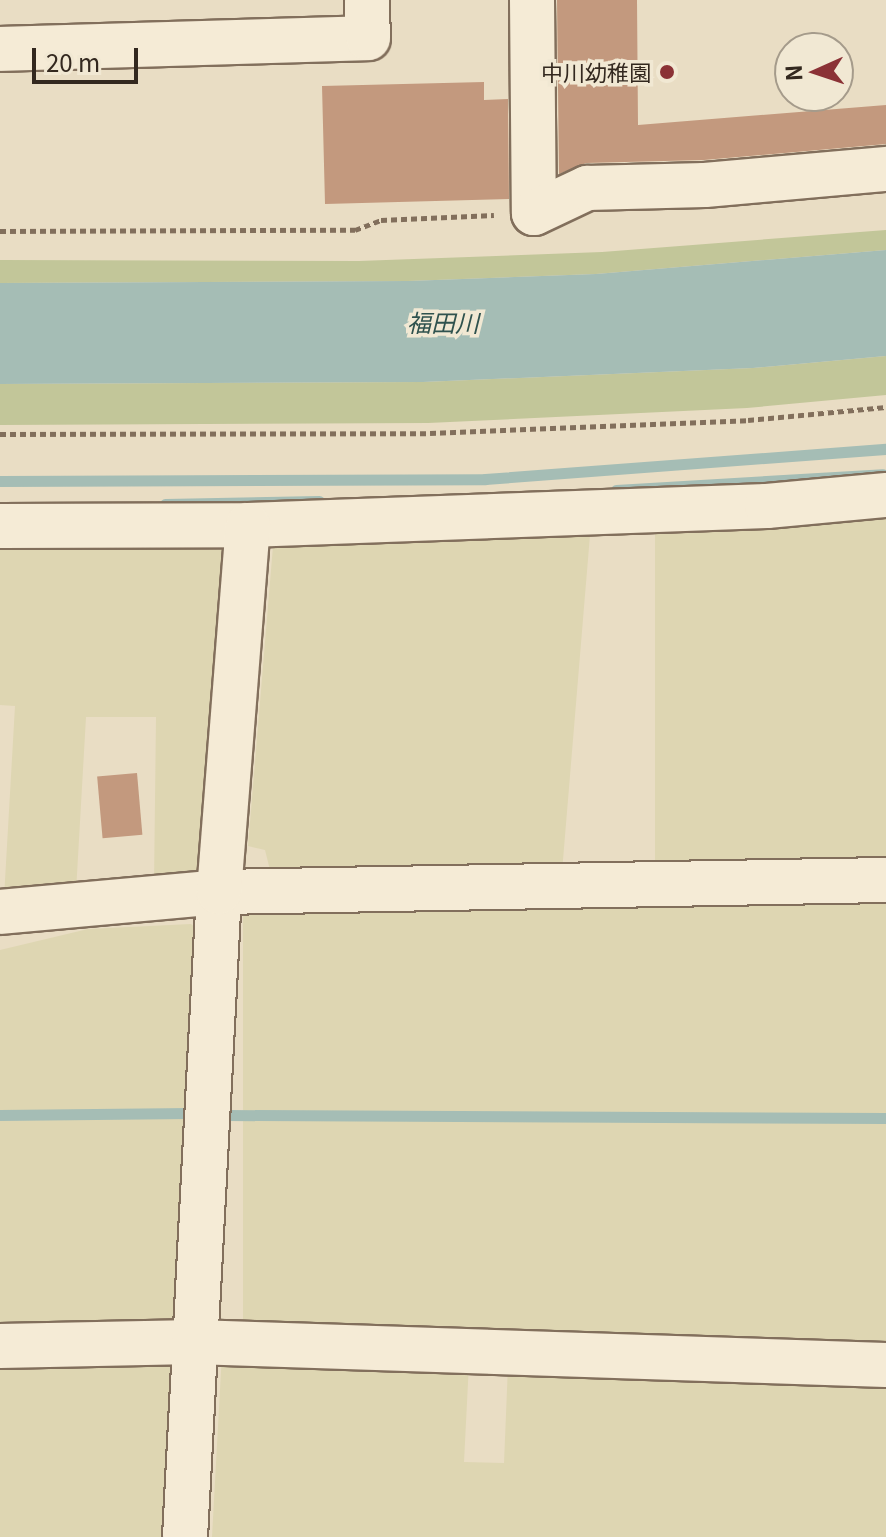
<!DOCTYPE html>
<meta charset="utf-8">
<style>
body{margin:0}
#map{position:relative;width:886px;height:1537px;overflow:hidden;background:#e9ddc4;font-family:Georgia,"Noto Sans JP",serif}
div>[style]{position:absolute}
.farmland>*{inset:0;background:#ded6b2;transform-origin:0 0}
.green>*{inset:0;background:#c2c699}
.water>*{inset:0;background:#a5bdb5}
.stream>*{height:11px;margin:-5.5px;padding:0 5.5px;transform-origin:5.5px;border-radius:5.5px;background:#a5bdb5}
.building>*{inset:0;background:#c3997e;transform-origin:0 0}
.path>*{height:5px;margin-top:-2.5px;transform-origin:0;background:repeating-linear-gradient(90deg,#826f5c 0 6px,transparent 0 10px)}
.roads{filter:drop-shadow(2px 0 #826f5c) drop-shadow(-2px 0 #826f5c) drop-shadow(0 2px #826f5c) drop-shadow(0 -2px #826f5c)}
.minor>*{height:44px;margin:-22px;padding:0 22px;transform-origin:22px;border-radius:22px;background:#f5ebd6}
.dots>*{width:22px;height:22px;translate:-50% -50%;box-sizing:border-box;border:4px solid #f1e8d3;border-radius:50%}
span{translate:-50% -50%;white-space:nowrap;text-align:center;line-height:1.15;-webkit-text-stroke:7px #f1e8d3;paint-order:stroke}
.poi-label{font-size:22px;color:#33281f}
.right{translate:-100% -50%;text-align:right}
.water-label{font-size:24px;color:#2f524e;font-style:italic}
.north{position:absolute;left:774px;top:32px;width:80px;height:80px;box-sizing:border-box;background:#f1e8d3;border:2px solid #a59b8b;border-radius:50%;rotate:267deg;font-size:22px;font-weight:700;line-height:32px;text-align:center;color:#33281f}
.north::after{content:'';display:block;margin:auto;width:28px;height:36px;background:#8b3236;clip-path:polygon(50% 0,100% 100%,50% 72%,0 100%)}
.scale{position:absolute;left:32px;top:48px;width:106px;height:36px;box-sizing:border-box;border:4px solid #33281f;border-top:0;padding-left:10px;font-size:24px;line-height:28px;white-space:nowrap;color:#33281f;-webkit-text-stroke:6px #f1e8d3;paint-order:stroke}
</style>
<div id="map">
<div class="farmland">
<i style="left:886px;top:515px;width:353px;height:231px;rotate:90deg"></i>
<i style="clip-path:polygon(591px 523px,562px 872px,272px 878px,265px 850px,248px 846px,274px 534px)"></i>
<i style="clip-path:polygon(0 539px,223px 543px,231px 549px,208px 877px,154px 884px,156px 717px,86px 717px,76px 892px,4px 898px,15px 706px,0 705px)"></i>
<i style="left:886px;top:896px;width:460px;height:643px;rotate:90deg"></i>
<i style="clip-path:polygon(191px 924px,201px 932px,185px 1330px,0 1336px,0 950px,88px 929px)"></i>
<i style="clip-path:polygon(222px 1353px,469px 1363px,464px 1462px,504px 1463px,508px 1365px,886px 1381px,886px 1537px,212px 1537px)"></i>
<i style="left:174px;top:1355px;width:182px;height:174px;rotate:90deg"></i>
</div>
<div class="green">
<i style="clip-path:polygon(886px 230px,886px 250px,596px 274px,408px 281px,0 283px,0 260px,359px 261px,602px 252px)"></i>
<i style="clip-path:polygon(886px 356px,886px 395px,747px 408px,428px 423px,0 425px,0 384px,423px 382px,753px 368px)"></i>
</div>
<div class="water">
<i style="clip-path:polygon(886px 250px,886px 356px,753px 368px,423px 382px,0 384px,0 283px,408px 281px,596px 274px)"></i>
</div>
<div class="stream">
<i style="left:0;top:481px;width:485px;rotate:-0.2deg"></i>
<i style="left:485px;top:479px;width:402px;rotate:-4.3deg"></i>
<i style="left:616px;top:490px;width:267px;rotate:-3.4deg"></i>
<i style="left:165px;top:504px;width:154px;rotate:-1.1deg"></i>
<i style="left:0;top:1115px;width:190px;rotate:-0.6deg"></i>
<i style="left:226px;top:1115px;width:660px;rotate:0.26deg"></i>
</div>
<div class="building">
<i style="clip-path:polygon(557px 0,637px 0,638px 125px,886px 105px,886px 144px,704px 160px,586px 163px,559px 174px)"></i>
<i style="clip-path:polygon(484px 82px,484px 100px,508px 99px,509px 199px,325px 204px,322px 86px)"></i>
<i style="left:137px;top:773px;width:62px;height:40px;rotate:85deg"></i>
</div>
<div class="path">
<i style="left:0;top:231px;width:355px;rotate:-0.2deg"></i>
<i style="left:355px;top:230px;width:28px;rotate:-21deg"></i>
<i style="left:381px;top:220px;width:113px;rotate:-2.5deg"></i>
<i style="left:0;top:434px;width:430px;rotate:-0.1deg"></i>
<i style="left:430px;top:433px;width:318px;rotate:-2.3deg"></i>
<i style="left:748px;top:420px;width:139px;rotate:-5.4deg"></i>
</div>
<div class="roads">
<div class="minor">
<i style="left:532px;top:0;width:213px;rotate:89.5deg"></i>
<i style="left:534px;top:213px;width:59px;rotate:-25.3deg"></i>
<i style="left:587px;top:188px;width:118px;rotate:-1.5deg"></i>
<i style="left:705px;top:185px;width:182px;rotate:-5.1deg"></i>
<i style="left:0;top:49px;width:368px;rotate:-1.7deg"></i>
<i style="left:368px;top:38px;width:38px;rotate:-92deg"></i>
<i style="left:0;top:526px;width:248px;rotate:-0.2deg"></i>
<i style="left:248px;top:525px;width:519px;rotate:-2.1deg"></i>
<i style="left:767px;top:506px;width:120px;rotate:-5.3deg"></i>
<i style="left:0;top:912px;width:220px;rotate:-5.2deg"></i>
<i style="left:219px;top:892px;width:667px;rotate:-1.03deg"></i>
<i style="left:0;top:1346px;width:194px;rotate:-1.2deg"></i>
<i style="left:194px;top:1342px;width:692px;rotate:1.9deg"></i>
<i style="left:185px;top:1537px;width:646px;rotate:-86.98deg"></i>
<i style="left:219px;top:892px;width:368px;rotate:-85.5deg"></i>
</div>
</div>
<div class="dots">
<i style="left:667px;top:72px;background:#8b3236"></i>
</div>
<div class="poi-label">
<span class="right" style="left:651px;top:72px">中川幼稚園</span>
</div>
<div class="water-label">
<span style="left:443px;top:322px">福田川</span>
</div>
<div class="north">N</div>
<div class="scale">20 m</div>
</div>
